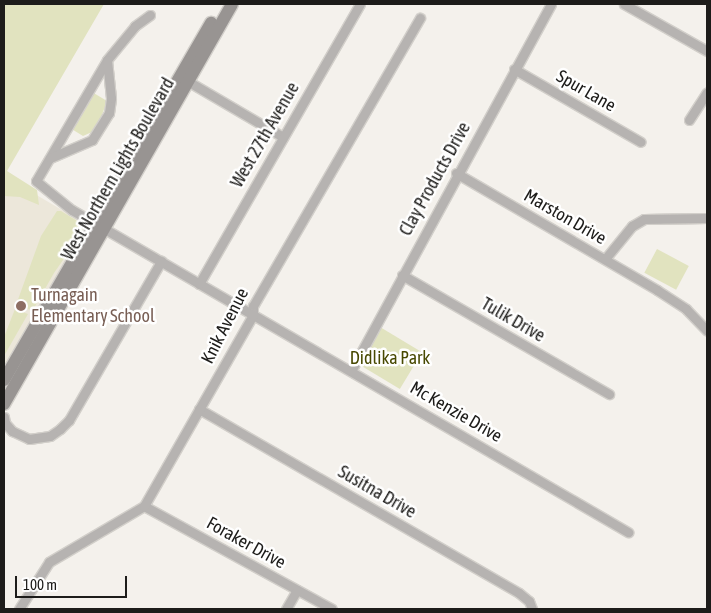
<!DOCTYPE html>
<style>
body{margin:0}
#map{position:relative;width:711px;height:613px;overflow:hidden;background:#f4f1ec;font-family:"Asap Condensed",sans-serif}
div>[style]{position:absolute}
.built>*{inset:0;background:#ece7da}
.green>*{inset:0;background:#e1e3bf;transform-origin:0 0}
.roads{filter:drop-shadow(1px 0 #d2cfca) drop-shadow(-1px 0 #d2cfca) drop-shadow(0 1px #d2cfca) drop-shadow(0 -1px #d2cfca)}
.street>*{height:9px;margin:-4.5px;padding:0 4.5px;transform-origin:4.5px;border-radius:4.5px;background:#b6b3b1}
.secondary>*{height:12px;margin:-6px;padding:0 6px;transform-origin:6px;border-radius:6px;background:#989492}
.dots>*{width:14px;height:14px;translate:-50% -50%;box-sizing:border-box;border:2px solid #fff;border-radius:50%}
span{translate:-50% -50%;white-space:nowrap;text-align:center;line-height:1.15;-webkit-text-stroke:5px #fff;paint-order:stroke}
.street-label{font-size:18px;color:#1d1c1a}
.education-label{font-size:18px;color:#785e54}
.left{translate:0 -50%;text-align:left}
.park-label{font-size:18px;color:#484902}
.frame{position:absolute;inset:0;border:5px solid #1d1c1a;pointer-events:none}
.scale{position:absolute;left:15px;top:576px;width:112px;height:22px;box-sizing:border-box;border:2px solid #1d1c1a;border-top:0;padding-left:6px;font-size:15px;line-height:18px;white-space:nowrap;color:#1d1c1a;-webkit-text-stroke:4px #fff;paint-order:stroke}
</style>
<div id="map">
<div class="built">
<i style="clip-path:polygon(4px 176px,86px 224px,4px 367px)"></i>
</div>
<div class="green">
<i style="clip-path:polygon(4px 4px,104px 4px,7px 171px,37px 190px,39px 205px,20px 197px,4px 196px)"></i>
<i style="clip-path:polygon(92px 92px,107px 101px,99px 123px,92px 132px,83px 136px,70px 128px)"></i>
<i style="clip-path:polygon(57px 211px,61px 211px,84px 225px,83px 231px,54px 273px,33px 310px,26px 309px,16px 305px,41px 236px)"></i>
<i style="left:657px;top:249px;width:36px;height:27px;rotate:28deg"></i>
<i style="clip-path:polygon(15px 309px,28px 314px,4px 356px,4px 337px)"></i>
<i style="left:380px;top:327px;width:49px;height:43px;rotate:31deg"></i>
</div>
<div class="roads">
<div class="street">
<i style="left:624px;top:4px;width:95px;rotate:29.5deg"></i>
<i style="left:150px;top:15px;width:19px;rotate:144deg"></i>
<i style="left:135px;top:26px;width:44px;rotate:129.5deg"></i>
<i style="left:107px;top:60px;width:140px;rotate:120.4deg"></i>
<i style="left:36px;top:181px;width:46px;rotate:38.9deg"></i>
<i style="left:72px;top:210px;width:643px;rotate:30.08deg"></i>
<i style="left:514px;top:69px;width:146px;rotate:29.9deg"></i>
<i style="left:184px;top:79px;width:115px;rotate:30.4deg"></i>
<i style="left:689px;top:120px;width:33px;rotate:-57deg"></i>
<i style="left:50px;top:158px;width:46px;rotate:-23.2deg"></i>
<i style="left:92px;top:140px;width:32px;rotate:-58deg"></i>
<i style="left:109px;top:113px;width:15px;rotate:-82deg"></i>
<i style="left:111px;top:98px;width:38px;rotate:-96deg"></i>
<i style="left:456px;top:173px;width:233px;rotate:30.2deg"></i>
<i style="left:657px;top:290px;width:35px;rotate:33deg"></i>
<i style="left:686px;top:309px;width:30px;rotate:46deg"></i>
<i style="left:605px;top:259px;width:43px;rotate:-50.7deg"></i>
<i style="left:632px;top:226px;width:14px;rotate:-30deg"></i>
<i style="left:644px;top:219px;width:63px;rotate:-0.9deg"></i>
<i style="left:402px;top:275px;width:239px;rotate:29.9deg"></i>
<i style="left:199px;top:284px;width:323px;rotate:-60.1deg"></i>
<i style="left:351px;top:371px;width:418px;rotate:-61.4deg"></i>
<i style="left:199px;top:409px;width:369px;rotate:29.9deg"></i>
<i style="left:519px;top:593px;width:13px;rotate:39deg"></i>
<i style="left:529px;top:601px;width:9px;rotate:69deg"></i>
<i style="left:4px;top:417px;width:6px;rotate:81deg"></i>
<i style="left:5px;top:423px;width:11px;rotate:49deg"></i>
<i style="left:12px;top:431px;width:19px;rotate:25deg"></i>
<i style="left:29px;top:439px;width:21px;rotate:-8deg"></i>
<i style="left:50px;top:436px;width:12px;rotate:-35deg"></i>
<i style="left:60px;top:429px;width:13px;rotate:-45deg"></i>
<i style="left:69px;top:420px;width:184px;rotate:-59.9deg"></i>
<i style="left:144px;top:506px;width:214px;rotate:28.7deg"></i>
<i style="left:19px;top:609px;width:56px;rotate:-57.4deg"></i>
<i style="left:49px;top:562px;width:110px;rotate:-30.5deg"></i>
<i style="left:144px;top:506px;width:220px;rotate:-60.3deg"></i>
<i style="left:253px;top:315px;width:9px;rotate:-90deg"></i>
<i style="left:253px;top:306px;width:333px;rotate:-59.9deg"></i>
<i style="left:286px;top:609px;width:22px;rotate:-60deg"></i>
</div>
<div class="secondary">
<i style="left:4px;top:380px;width:413px;rotate:-59.9deg"></i>
<i style="left:4px;top:404px;width:460px;rotate:-60.3deg"></i>
</div>
</div>
<div class="dots">
<i style="left:21px;top:306px;background:#8d6e63"></i>
</div>
<div class="street-label">
<span style="left:586px;top:91px;rotate:30deg">Spur Lane</span>
<span style="left:265px;top:135px;rotate:-60deg">West 27th Avenue</span>
<span style="left:118px;top:169px;rotate:-60deg">West Northern Lights Boulevard</span>
<span style="left:435px;top:179px;rotate:-61deg">Clay Products Drive</span>
<span style="left:565px;top:217px;rotate:30deg">Marston Drive</span>
<span style="left:513px;top:320px;rotate:30deg">Tulik Drive</span>
<span style="left:225px;top:326px;rotate:-63deg">Knik Avenue</span>
<span style="left:456px;top:412px;rotate:30deg">Mc Kenzie Drive</span>
<span style="left:377px;top:492px;rotate:30deg">Susitna Drive</span>
<span style="left:246px;top:543px;rotate:29deg">Foraker Drive</span>
</div>
<div class="education-label">
<span class="left" style="left:31px;top:306px">Turnagain<br>Elementary School</span>
</div>
<div class="park-label">
<span style="left:390px;top:358px">Didlika Park</span>
</div>
<div class="frame"></div>
<div class="scale">100 m</div>
</div>
